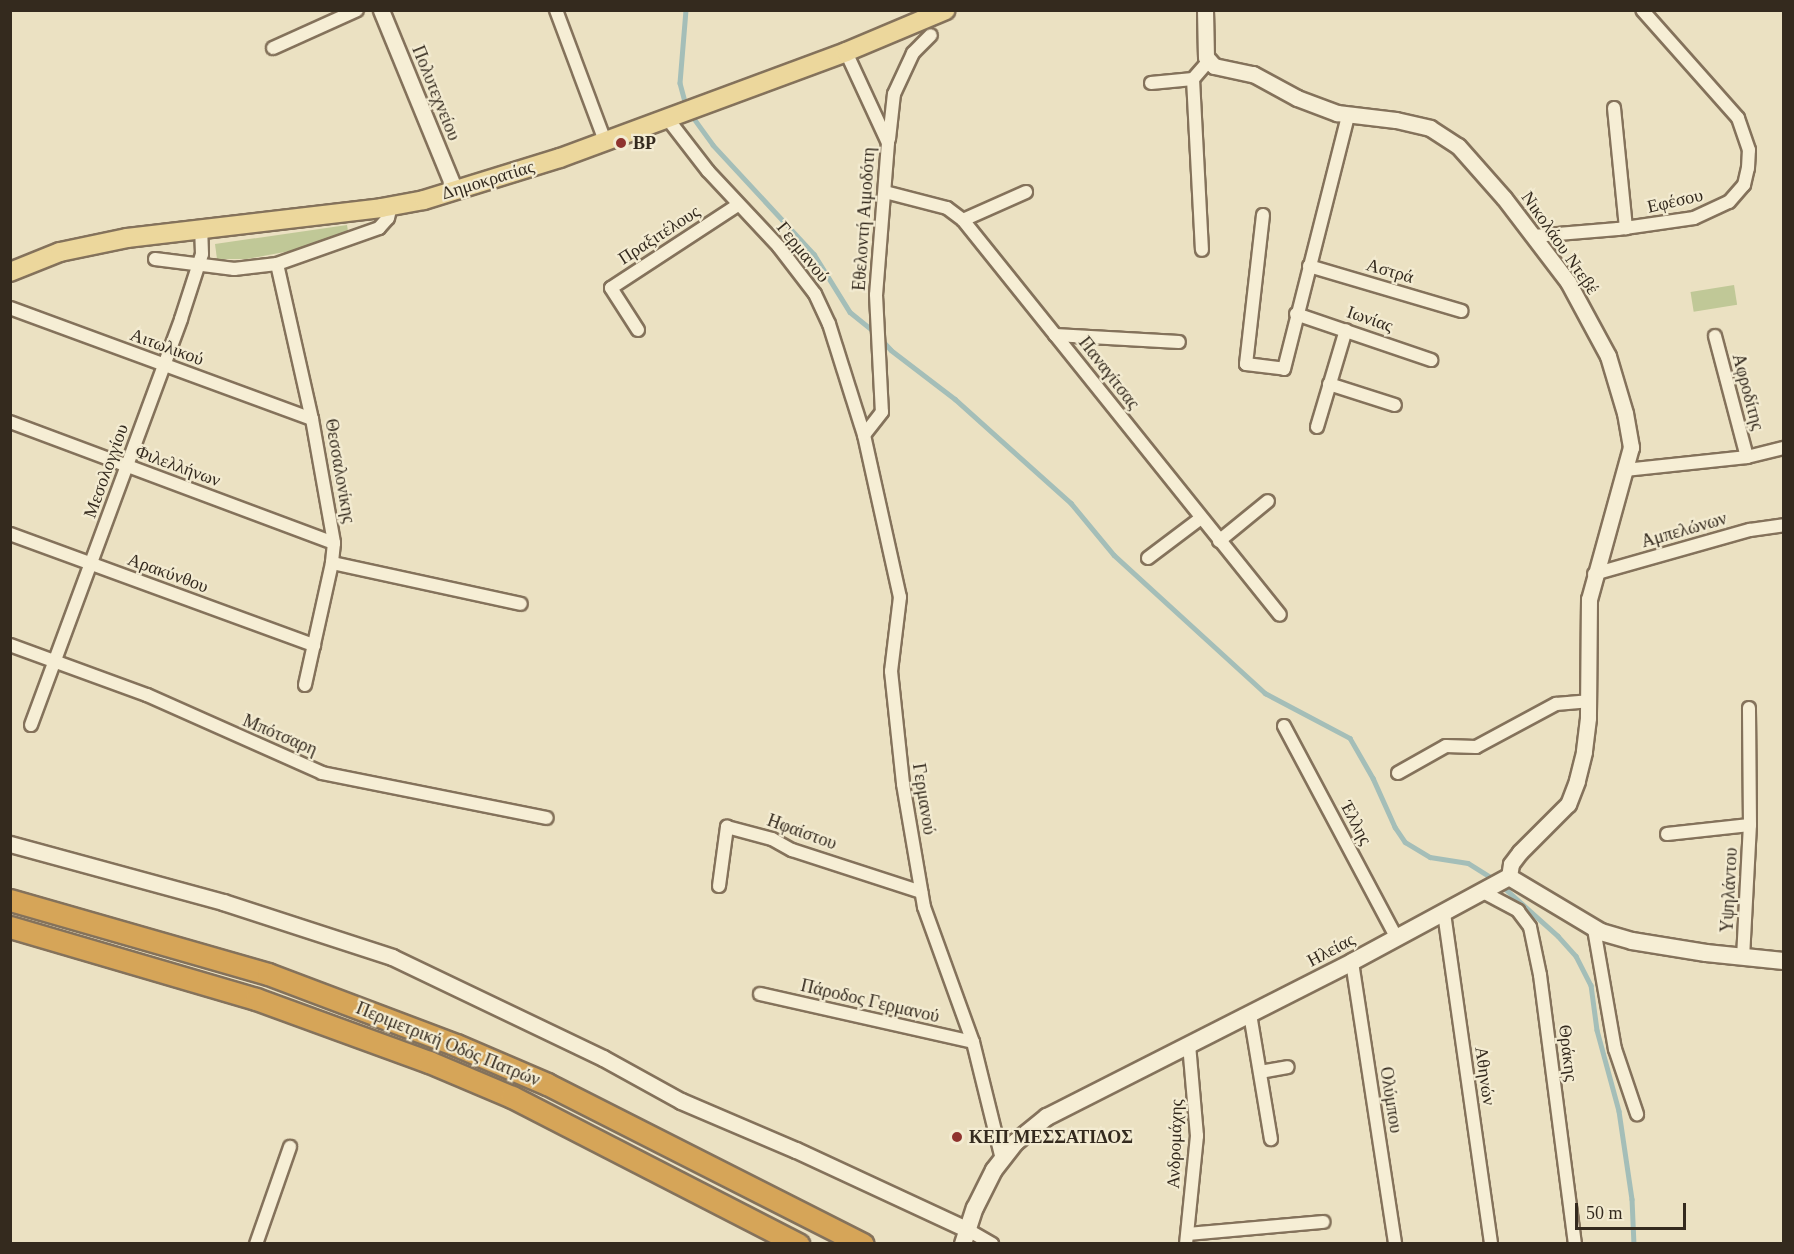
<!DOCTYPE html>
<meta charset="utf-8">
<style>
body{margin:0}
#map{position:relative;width:1794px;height:1254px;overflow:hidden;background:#ebe1c2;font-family:Georgia,serif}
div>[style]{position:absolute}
.green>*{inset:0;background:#c0c897;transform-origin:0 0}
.stream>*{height:4.5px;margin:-2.25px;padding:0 2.25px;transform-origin:2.25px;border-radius:2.25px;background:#a4beb8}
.roads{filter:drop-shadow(2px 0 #84725b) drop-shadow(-2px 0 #84725b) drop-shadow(0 2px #84725b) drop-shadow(0 -2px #84725b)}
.minor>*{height:12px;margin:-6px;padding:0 6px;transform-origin:6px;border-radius:6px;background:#f6eed5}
.tertiary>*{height:15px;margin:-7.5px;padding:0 7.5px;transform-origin:7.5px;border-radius:7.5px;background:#f6eed5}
.secondary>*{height:16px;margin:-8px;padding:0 8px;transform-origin:8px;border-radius:8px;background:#f6eed5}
.primary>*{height:18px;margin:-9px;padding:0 9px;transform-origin:9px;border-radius:9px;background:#ecd79c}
.motorway>*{height:21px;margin:-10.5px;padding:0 10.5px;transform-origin:10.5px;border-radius:10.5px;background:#d6a558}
.dots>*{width:16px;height:16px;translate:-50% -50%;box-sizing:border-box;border:3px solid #f3ebd1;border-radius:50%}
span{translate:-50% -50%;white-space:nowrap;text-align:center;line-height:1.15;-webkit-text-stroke:4.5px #f3ebd1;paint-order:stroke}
.street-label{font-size:18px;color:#342a1e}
.poi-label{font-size:18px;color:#342a1e;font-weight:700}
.left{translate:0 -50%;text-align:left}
.frame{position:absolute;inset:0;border:12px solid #342a1e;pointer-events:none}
.scale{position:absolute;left:1575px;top:1203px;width:111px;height:27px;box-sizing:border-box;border:3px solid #342a1e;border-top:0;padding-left:8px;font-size:18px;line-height:21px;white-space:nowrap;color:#342a1e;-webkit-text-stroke:4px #f3ebd1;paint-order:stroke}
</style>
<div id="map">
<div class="green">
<i style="clip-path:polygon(347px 225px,348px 231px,290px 251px,247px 259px,217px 259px,215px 244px)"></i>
<i style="left:1734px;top:285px;width:20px;height:44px;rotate:81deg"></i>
</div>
<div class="stream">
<i style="left:686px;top:10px;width:73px;rotate:94.7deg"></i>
<i style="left:680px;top:83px;width:23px;rotate:75deg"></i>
<i style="left:690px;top:113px;width:39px;rotate:54deg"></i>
<i style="left:713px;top:145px;width:149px;rotate:47.2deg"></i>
<i style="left:814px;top:254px;width:68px;rotate:58.2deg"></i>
<i style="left:850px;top:312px;width:32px;rotate:39deg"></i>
<i style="left:880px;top:338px;width:16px;rotate:47deg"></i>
<i style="left:891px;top:350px;width:81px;rotate:37.4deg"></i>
<i style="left:955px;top:399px;width:156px;rotate:41.9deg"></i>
<i style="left:1071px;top:503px;width:67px;rotate:50.4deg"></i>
<i style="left:1114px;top:555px;width:205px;rotate:42.4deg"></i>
<i style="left:1265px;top:693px;width:96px;rotate:27.9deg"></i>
<i style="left:1350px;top:738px;width:46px;rotate:60.1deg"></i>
<i style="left:1373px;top:778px;width:54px;rotate:65.8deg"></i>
<i style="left:1395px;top:827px;width:18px;rotate:56deg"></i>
<i style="left:1405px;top:842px;width:29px;rotate:31deg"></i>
<i style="left:1430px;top:857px;width:38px;rotate:9deg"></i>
<i style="left:1468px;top:863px;width:32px;rotate:32deg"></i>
<i style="left:1501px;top:885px;width:76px;rotate:41.8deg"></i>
<i style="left:1558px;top:936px;width:27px;rotate:48deg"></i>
<i style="left:1576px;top:956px;width:33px;rotate:63deg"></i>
<i style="left:1591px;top:985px;width:45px;rotate:82.4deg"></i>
<i style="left:1597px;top:1030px;width:84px;rotate:74.8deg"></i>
<i style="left:1619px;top:1111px;width:89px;rotate:81.6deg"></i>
<i style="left:1632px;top:1199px;width:45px;rotate:87.5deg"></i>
</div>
<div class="roads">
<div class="minor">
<i style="left:556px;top:10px;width:140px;rotate:69.5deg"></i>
<i style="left:273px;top:48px;width:92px;rotate:-24.3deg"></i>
<i style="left:846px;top:52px;width:100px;rotate:65.2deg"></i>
<i style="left:888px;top:143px;width:152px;rotate:94.5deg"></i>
<i style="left:876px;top:295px;width:117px;rotate:87.1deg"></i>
<i style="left:882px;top:412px;width:29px;rotate:128deg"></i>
<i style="left:864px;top:435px;width:166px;rotate:77.5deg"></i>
<i style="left:900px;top:597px;width:75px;rotate:96.9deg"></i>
<i style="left:891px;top:671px;width:114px;rotate:83.9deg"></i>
<i style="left:903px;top:784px;width:125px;rotate:80.3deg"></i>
<i style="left:924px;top:907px;width:144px;rotate:70.1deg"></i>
<i style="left:973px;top:1042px;width:121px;rotate:76.1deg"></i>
<i style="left:1193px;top:79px;width:171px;rotate:87deg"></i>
<i style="left:1151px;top:83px;width:42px;rotate:-5.4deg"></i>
<i style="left:1193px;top:79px;width:23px;rotate:-49deg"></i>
<i style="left:1614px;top:108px;width:121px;rotate:84.3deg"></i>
<i style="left:667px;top:118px;width:67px;rotate:52.3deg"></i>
<i style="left:708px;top:171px;width:104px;rotate:46.9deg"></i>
<i style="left:779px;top:247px;width:59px;rotate:52.5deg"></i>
<i style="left:815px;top:294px;width:33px;rotate:65deg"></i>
<i style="left:829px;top:324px;width:116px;rotate:72.5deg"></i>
<i style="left:889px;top:139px;width:45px;rotate:-83.7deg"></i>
<i style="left:894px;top:94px;width:45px;rotate:-65.1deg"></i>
<i style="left:913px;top:53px;width:25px;rotate:-45deg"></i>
<i style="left:885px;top:192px;width:64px;rotate:14.5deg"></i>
<i style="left:947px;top:208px;width:20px;rotate:37deg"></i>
<i style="left:963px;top:220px;width:506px;rotate:51.25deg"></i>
<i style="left:1263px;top:215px;width:150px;rotate:96.5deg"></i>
<i style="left:1246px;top:364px;width:38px;rotate:7deg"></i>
<i style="left:1284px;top:369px;width:261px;rotate:-75.8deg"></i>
<i style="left:963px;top:220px;width:69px;rotate:-24deg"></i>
<i style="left:1534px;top:236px;width:84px;rotate:-4.8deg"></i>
<i style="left:1618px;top:229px;width:77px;rotate:-8.2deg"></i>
<i style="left:1694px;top:218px;width:38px;rotate:-25deg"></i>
<i style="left:1729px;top:202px;width:23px;rotate:-49deg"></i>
<i style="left:1744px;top:185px;width:17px;rotate:-77deg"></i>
<i style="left:1748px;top:168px;width:18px;rotate:-87deg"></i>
<i style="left:1749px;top:150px;width:34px;rotate:-109deg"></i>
<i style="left:1738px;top:118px;width:144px;rotate:-131.6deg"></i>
<i style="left:155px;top:259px;width:80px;rotate:7.2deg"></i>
<i style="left:234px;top:269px;width:43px;rotate:-6.6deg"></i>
<i style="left:277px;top:264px;width:108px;rotate:-19.4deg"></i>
<i style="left:379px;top:228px;width:13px;rotate:-48deg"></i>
<i style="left:388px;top:218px;width:12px;rotate:-76deg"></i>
<i style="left:277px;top:264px;width:159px;rotate:77.3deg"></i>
<i style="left:312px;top:419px;width:126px;rotate:79.9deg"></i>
<i style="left:334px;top:543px;width:20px;rotate:96deg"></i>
<i style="left:332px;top:563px;width:125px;rotate:102.5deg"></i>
<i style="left:1309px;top:266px;width:159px;rotate:16.4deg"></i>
<i style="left:10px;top:308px;width:322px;rotate:20.2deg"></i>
<i style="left:1296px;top:314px;width:143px;rotate:18.8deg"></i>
<i style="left:638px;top:330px;width:50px;rotate:-122.7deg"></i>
<i style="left:611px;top:288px;width:152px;rotate:-33.2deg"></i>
<i style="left:1055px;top:335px;width:124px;rotate:3.2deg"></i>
<i style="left:1715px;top:336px;width:125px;rotate:75.2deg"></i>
<i style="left:1329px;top:384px;width:69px;rotate:17.7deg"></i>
<i style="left:10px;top:422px;width:346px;rotate:20.5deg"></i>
<i style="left:1317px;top:427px;width:101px;rotate:-73.4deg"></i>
<i style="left:1625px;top:470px;width:123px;rotate:-6.1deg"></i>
<i style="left:1747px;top:457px;width:38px;rotate:-14deg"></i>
<i style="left:10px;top:534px;width:324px;rotate:20.1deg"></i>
<i style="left:1219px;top:541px;width:63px;rotate:-39.2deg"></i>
<i style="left:1148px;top:558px;width:66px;rotate:-37deg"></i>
<i style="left:332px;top:563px;width:193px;rotate:12.2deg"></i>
<i style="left:1594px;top:574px;width:162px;rotate:-15.8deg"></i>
<i style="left:1750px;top:530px;width:34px;rotate:-8deg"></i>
<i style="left:10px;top:645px;width:146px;rotate:20.1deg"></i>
<i style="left:147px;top:695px;width:192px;rotate:24deg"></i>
<i style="left:322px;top:773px;width:229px;rotate:11.3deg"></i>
<i style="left:31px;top:725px;width:433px;rotate:-69.7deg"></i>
<i style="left:181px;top:319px;width:68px;rotate:-72.1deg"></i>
<i style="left:202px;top:254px;width:27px;rotate:-92deg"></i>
<i style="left:1284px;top:726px;width:239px;rotate:62deg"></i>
<i style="left:1398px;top:773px;width:55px;rotate:-29.4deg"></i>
<i style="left:1446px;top:746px;width:30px;rotate:2deg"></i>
<i style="left:1476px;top:747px;width:91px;rotate:-28.3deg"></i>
<i style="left:1556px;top:704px;width:32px;rotate:-5deg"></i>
<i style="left:1667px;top:834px;width:83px;rotate:-6.2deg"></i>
<i style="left:719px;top:886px;width:60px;rotate:-82.3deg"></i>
<i style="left:727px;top:827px;width:47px;rotate:14.9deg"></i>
<i style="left:772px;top:839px;width:23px;rotate:29deg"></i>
<i style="left:792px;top:850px;width:136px;rotate:18deg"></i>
<i style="left:1483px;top:892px;width:40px;rotate:28deg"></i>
<i style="left:1518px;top:911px;width:20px;rotate:53deg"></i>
<i style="left:1530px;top:927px;width:49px;rotate:78.2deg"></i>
<i style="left:1540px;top:975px;width:271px;rotate:82.6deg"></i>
<i style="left:1444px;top:913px;width:334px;rotate:81.9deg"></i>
<i style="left:1594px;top:929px;width:122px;rotate:80.1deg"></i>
<i style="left:1615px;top:1049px;width:69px;rotate:71.3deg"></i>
<i style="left:1743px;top:958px;width:133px;rotate:-87deg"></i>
<i style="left:1750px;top:825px;width:117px;rotate:-90.5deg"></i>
<i style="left:1352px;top:962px;width:285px;rotate:81.3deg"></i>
<i style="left:760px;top:994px;width:218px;rotate:12.7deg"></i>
<i style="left:1250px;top:1014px;width:127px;rotate:80.5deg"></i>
<i style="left:1260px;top:1072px;width:28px;rotate:-10deg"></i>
<i style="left:968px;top:1230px;width:28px;rotate:30deg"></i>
<i style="left:1188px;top:1234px;width:136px;rotate:-5.1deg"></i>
<i style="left:256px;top:1244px;width:103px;rotate:-70.7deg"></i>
<i style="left:1186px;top:1244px;width:109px;rotate:-84.2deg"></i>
<i style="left:1197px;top:1136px;width:91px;rotate:-95deg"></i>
</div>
<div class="tertiary">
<i style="left:381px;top:10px;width:195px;rotate:67.7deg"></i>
<i style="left:1205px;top:10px;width:47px;rotate:88.8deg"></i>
<i style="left:1206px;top:57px;width:12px;rotate:48deg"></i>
<i style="left:1214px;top:66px;width:40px;rotate:12deg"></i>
<i style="left:1253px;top:74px;width:50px;rotate:28.6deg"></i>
<i style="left:1297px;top:98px;width:43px;rotate:20.6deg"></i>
<i style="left:1337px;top:113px;width:59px;rotate:6.8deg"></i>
<i style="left:1396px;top:120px;width:35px;rotate:13deg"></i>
<i style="left:1430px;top:128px;width:33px;rotate:33deg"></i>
<i style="left:1458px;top:146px;width:69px;rotate:48.5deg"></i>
<i style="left:1504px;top:198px;width:106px;rotate:52.7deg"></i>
<i style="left:1568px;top:282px;width:84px;rotate:61.6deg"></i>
<i style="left:1608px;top:356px;width:59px;rotate:73.4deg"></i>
<i style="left:1625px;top:413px;width:35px;rotate:80deg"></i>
<i style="left:1631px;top:447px;width:158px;rotate:105.4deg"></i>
<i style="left:1589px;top:599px;width:119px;rotate:90.5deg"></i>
<i style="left:1588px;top:718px;width:34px;rotate:97deg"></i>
<i style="left:1584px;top:752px;width:30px;rotate:104deg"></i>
<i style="left:1577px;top:781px;width:25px;rotate:111deg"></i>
<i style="left:1568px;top:804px;width:68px;rotate:135deg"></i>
<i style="left:1520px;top:852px;width:15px;rotate:127deg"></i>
<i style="left:1511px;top:864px;width:13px;rotate:99deg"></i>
<i style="left:10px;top:844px;width:221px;rotate:15.2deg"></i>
<i style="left:223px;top:902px;width:178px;rotate:18deg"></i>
<i style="left:392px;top:957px;width:234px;rotate:25.6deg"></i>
<i style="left:603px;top:1058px;width:89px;rotate:28.9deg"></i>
<i style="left:681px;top:1101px;width:125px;rotate:23.1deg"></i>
<i style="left:796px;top:1150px;width:190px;rotate:24.9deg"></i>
</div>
<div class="secondary">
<i style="left:963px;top:1244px;width:38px;rotate:-72deg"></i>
<i style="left:975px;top:1208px;width:42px;rotate:-63.4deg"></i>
<i style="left:994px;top:1170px;width:36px;rotate:-52deg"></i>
<i style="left:1016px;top:1142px;width:40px;rotate:-39deg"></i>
<i style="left:1047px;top:1117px;width:342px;rotate:-26.9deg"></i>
<i style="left:1352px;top:962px;width:179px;rotate:-28.4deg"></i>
<i style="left:1509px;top:877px;width:107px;rotate:30.9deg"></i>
<i style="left:1601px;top:932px;width:32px;rotate:16deg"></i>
<i style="left:1632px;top:941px;width:75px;rotate:9.2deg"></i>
<i style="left:1706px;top:953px;width:78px;rotate:5.9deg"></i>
</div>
<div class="primary">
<i style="left:10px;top:272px;width:54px;rotate:-21.8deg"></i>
<i style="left:60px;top:252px;width:68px;rotate:-11.8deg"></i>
<i style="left:127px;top:238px;width:256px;rotate:-6.7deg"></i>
<i style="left:381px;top:208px;width:44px;rotate:-10.5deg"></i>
<i style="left:424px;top:200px;width:142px;rotate:-17.2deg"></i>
<i style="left:560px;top:158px;width:305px;rotate:-20.3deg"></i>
<i style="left:846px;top:52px;width:108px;rotate:-22.8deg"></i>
</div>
<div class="motorway">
<i style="left:10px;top:900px;width:268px;rotate:16deg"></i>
<i style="left:268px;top:974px;width:201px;rotate:20.7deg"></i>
<i style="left:456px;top:1045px;width:99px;rotate:23.2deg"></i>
<i style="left:547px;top:1084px;width:354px;rotate:26.9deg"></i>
<i style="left:10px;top:927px;width:256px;rotate:16.3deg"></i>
<i style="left:256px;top:999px;width:184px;rotate:20deg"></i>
<i style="left:429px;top:1062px;width:90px;rotate:22.9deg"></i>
<i style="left:512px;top:1097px;width:322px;rotate:27.2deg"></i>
</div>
</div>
<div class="dots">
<i style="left:621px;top:143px;background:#8f332e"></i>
<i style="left:957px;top:1137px;background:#8f332e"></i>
</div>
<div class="street-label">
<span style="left:436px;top:93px;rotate:68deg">Πολυτεχνείου</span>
<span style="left:488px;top:180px;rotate:-17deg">Δημοκρατίας</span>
<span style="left:1675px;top:201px;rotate:-13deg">Εφέσου</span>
<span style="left:864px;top:219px;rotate:-86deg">Εθελοντή Αιμοδότη</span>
<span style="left:659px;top:235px;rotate:-33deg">Πραξιτέλους</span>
<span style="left:1560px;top:243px;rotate:55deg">Νικολάου Ντεβέ</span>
<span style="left:803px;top:252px;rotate:51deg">Γερμανού</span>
<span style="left:1390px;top:271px;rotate:16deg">Αστρά</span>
<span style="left:1370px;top:319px;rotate:19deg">Ιωνίας</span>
<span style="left:167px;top:347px;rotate:20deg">Αιτωλικού</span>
<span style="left:1109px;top:373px;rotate:52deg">Παναγίτσας</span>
<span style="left:1748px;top:392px;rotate:75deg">Αφροδίτης</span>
<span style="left:178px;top:466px;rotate:20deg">Φιλελλήνων</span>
<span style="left:106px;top:471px;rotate:-70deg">Μεσολογγίου</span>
<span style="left:340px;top:471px;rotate:80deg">Θεσσαλονίκης</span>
<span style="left:1684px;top:530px;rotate:-16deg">Αμπελώνων</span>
<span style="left:168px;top:573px;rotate:20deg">Αρακύνθου</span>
<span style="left:280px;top:735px;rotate:23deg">Μπότσαρη</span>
<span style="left:924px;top:799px;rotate:81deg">Γερμανού</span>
<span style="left:1356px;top:823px;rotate:62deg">Έλλης</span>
<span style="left:802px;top:832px;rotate:20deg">Ηφαίστου</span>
<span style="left:1729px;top:890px;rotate:-87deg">Υψηλάντου</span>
<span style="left:1331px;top:950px;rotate:-28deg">Ηλείας</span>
<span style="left:870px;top:1001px;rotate:13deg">Πάροδος Γερμανού</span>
<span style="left:448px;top:1044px;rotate:22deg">Περιμετρική Οδός Πατρών</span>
<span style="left:1568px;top:1053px;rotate:83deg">Θράκης</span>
<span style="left:1485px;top:1076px;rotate:82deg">Αθηνών</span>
<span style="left:1391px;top:1100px;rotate:81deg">Ολύμπου</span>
<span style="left:1175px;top:1144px;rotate:-88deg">Ανδρομάχης</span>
</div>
<div class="poi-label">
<span class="left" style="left:633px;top:143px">BP</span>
<span class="left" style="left:969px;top:1137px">ΚΕΠ ΜΕΣΣΑΤΙΔΟΣ</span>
</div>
<div class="frame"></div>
<div class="scale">50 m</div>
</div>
